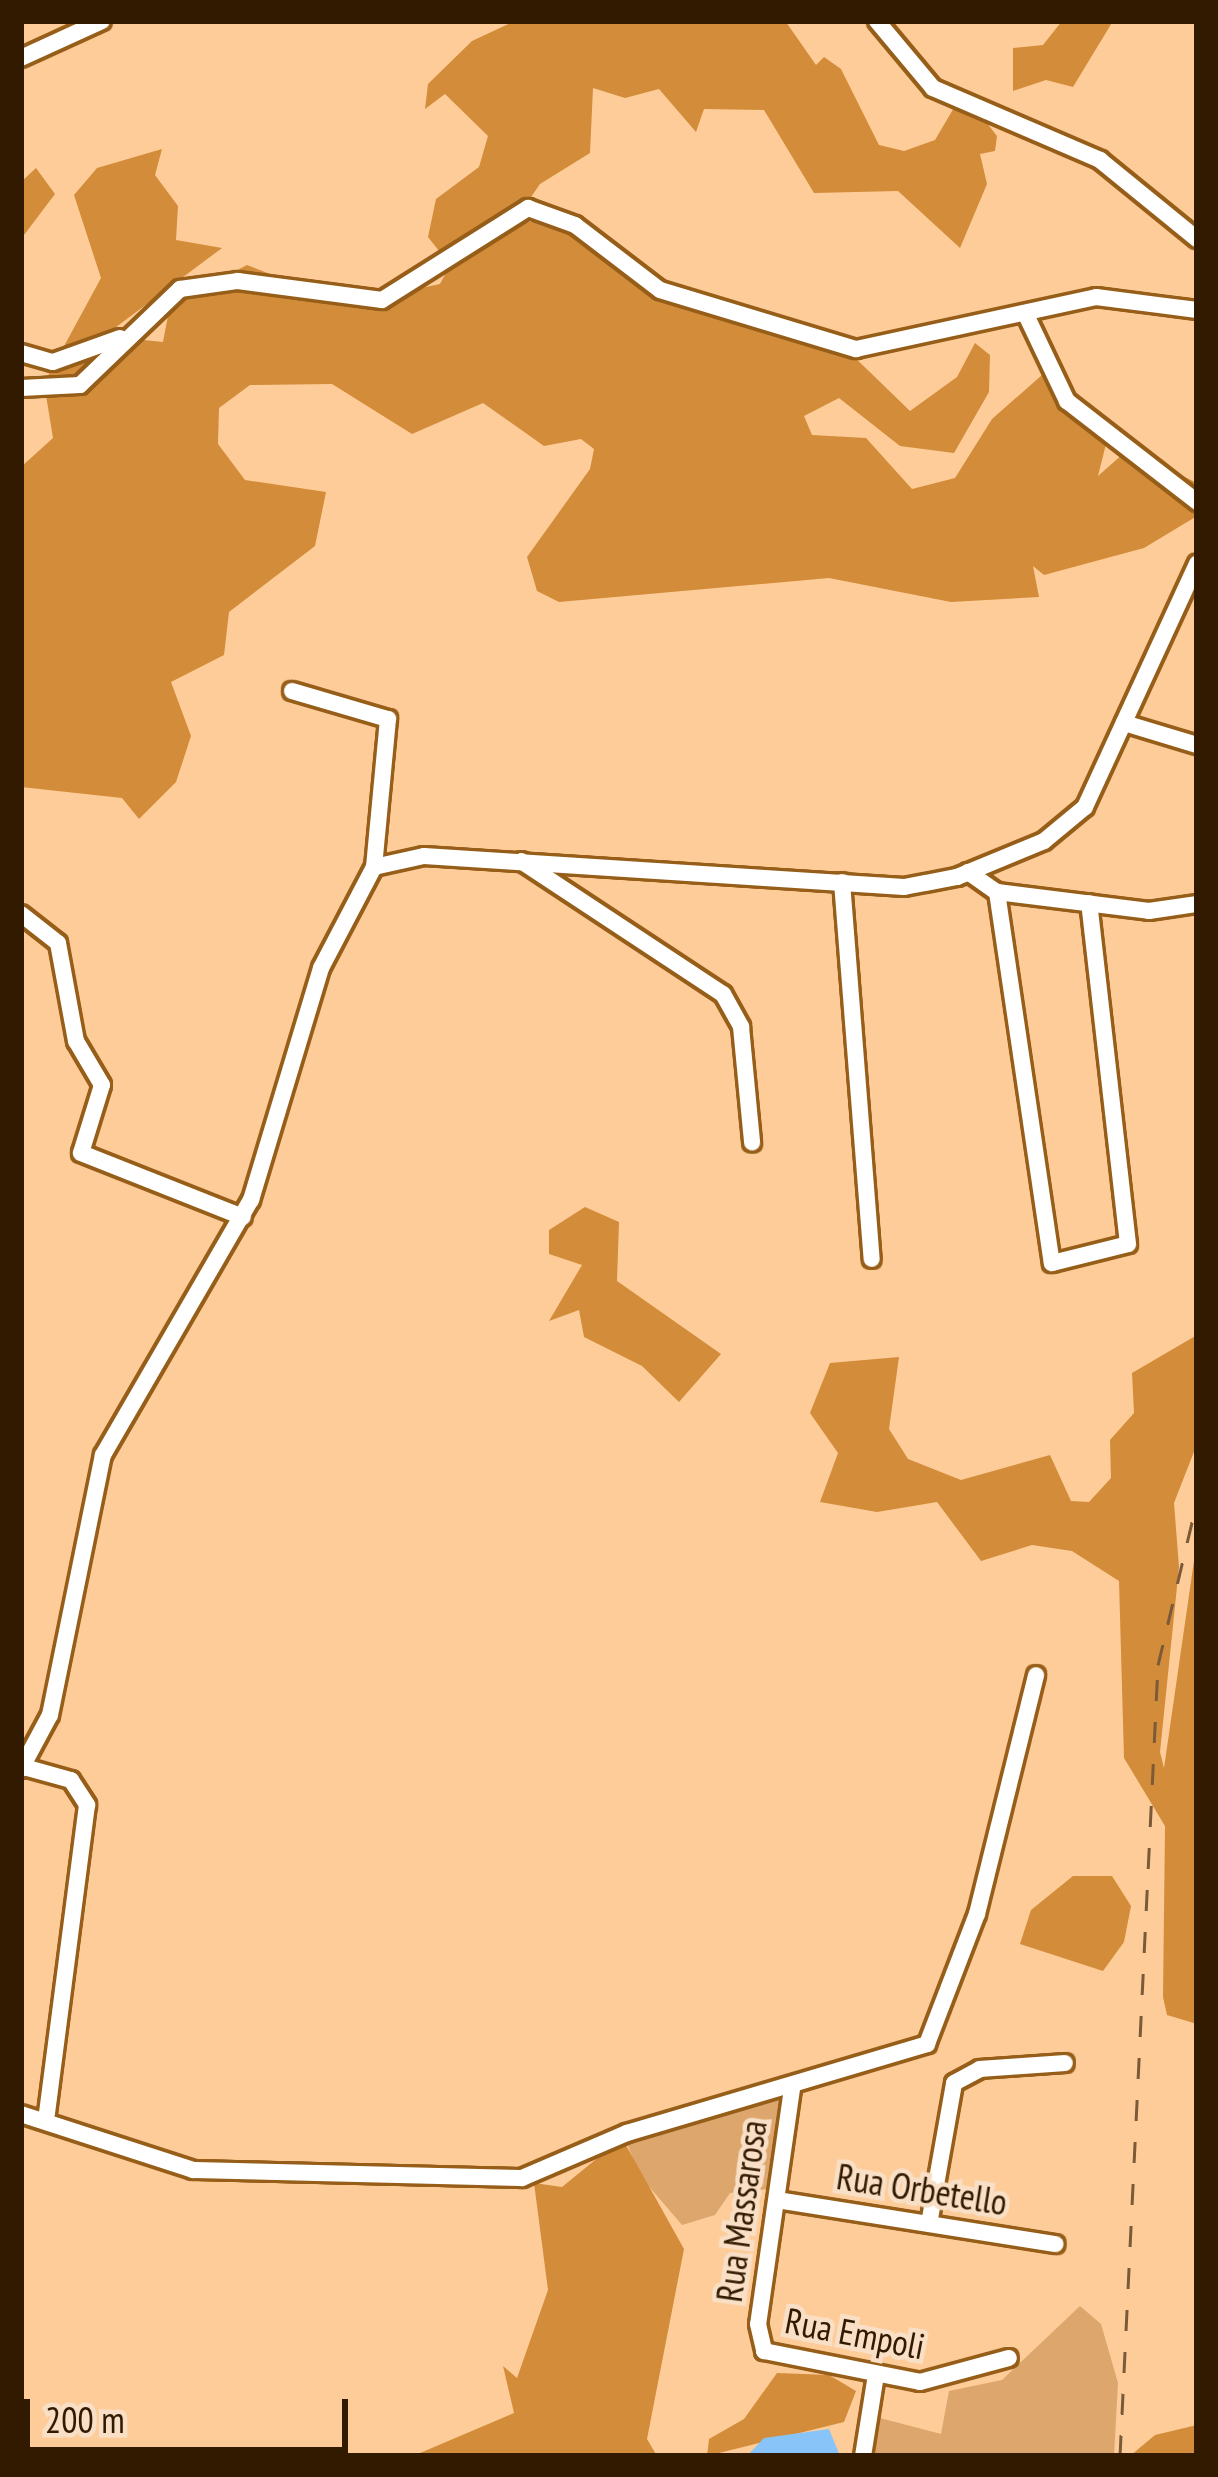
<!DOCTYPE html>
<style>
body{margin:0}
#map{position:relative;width:1218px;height:2477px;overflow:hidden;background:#fecc99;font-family:"PT Sans Narrow",sans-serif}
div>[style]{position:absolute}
.green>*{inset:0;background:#dca66c}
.forest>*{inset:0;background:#d38c39}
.water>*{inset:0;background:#89c4f9}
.roads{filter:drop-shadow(3px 0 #965e18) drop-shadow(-3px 0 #965e18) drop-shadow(0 3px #965e18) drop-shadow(0 -3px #965e18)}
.minor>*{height:16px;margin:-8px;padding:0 8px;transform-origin:8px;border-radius:8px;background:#fff}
.rail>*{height:3px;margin-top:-1.5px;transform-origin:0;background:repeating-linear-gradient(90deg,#7a5a37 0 21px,transparent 0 42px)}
span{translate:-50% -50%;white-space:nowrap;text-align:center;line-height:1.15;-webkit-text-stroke:9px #f8dfc6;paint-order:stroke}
.street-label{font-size:36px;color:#311a00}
.frame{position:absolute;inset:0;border:24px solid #311a00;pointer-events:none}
.scale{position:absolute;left:24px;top:2399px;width:324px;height:54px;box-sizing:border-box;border:6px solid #311a00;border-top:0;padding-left:15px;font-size:36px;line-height:42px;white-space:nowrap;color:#311a00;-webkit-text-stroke:9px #f8dfc6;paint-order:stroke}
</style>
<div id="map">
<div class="green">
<i style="clip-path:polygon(784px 2091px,769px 2189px,730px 2193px,715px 2215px,682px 2225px,640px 2176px,625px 2138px)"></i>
<i style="clip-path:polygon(1080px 2306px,1101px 2324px,1118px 2383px,1114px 2456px,874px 2456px,880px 2418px,941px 2434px,949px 2391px,1002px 2380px)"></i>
</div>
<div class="forest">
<i style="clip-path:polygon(515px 21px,786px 22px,816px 65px,824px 57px,841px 69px,879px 145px,904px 151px,935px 140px,955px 106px,976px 109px,997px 136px,995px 151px,980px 154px,987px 184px,960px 248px,898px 191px,814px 193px,764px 110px,704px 109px,696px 132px,659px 89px,625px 98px,593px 88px,590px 153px,540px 184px,512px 225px,546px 219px,579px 232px,651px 292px,845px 348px,910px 411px,957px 377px,975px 343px,990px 355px,989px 392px,954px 453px,900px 446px,839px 398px,804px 416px,812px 435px,866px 438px,912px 489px,955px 478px,992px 419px,1042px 375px,1107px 440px,1098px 476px,1124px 453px,1166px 468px,1197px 483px,1197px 516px,1144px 548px,1044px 575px,1033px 566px,1039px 597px,951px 602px,829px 578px,559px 602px,537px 591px,527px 557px,590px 469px,594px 449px,581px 439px,544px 446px,483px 403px,412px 434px,332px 384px,250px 385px,219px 408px,218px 444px,245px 480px,326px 492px,315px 546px,229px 612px,224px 655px,171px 682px,191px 736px,176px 782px,139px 819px,122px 798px,21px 787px,21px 467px,53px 438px,44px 383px,101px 278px,74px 195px,97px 168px,162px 149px,155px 175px,178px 206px,176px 240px,222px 248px,104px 336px,163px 342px,170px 305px,247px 265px,346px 304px,440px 284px,450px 265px,428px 237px,436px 199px,479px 167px,488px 136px,445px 94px,425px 109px,428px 84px,472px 41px)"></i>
<i style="clip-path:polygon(1062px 21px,1113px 21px,1073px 87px,1046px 80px,1013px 91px,1013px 48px,1043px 45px)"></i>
<i style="clip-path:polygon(36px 168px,55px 194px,21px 239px,21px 182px)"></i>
<i style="clip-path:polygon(585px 1207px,619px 1222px,617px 1281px,721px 1354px,679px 1402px,642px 1366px,584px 1337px,579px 1310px,549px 1321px,582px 1265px,549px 1254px,549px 1230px)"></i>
<i style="clip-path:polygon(1197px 1335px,1197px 1444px,1174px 1503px,1179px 1567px,1160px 1752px,1164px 1768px,1197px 1540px,1197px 2024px,1167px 2015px,1163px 1997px,1165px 1826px,1124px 1758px,1119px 1581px,1072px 1551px,1032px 1545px,981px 1561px,937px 1502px,877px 1512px,820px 1502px,838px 1453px,810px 1413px,830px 1363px,899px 1357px,889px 1429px,908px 1459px,961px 1480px,1050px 1455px,1071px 1501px,1089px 1502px,1111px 1478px,1110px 1440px,1134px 1413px,1132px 1373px)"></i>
<i style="clip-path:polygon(1073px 1876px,1112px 1876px,1131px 1906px,1124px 1942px,1103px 1971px,1020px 1944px,1031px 1910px)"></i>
<i style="clip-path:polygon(622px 2138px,684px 2249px,647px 2439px,657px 2456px,413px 2456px,514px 2413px,503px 2366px,517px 2378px,548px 2290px,534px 2183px,562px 2187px)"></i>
<i style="clip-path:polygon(777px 2373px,829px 2375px,856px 2391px,844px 2422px,707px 2456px,709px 2439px,744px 2419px)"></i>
<i style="clip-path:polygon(1197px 2425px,1197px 2456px,1130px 2456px,1155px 2435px)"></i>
</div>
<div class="water">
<i style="clip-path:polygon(829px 2429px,840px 2456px,747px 2456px,764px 2438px)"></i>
</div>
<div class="roads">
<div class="minor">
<i style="left:877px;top:21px;width:87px;rotate:50.1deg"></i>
<i style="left:933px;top:88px;width:182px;rotate:23.3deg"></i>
<i style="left:1100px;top:160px;width:125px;rotate:39.2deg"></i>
<i style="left:21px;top:58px;width:89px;rotate:-24.6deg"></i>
<i style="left:1028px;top:319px;width:91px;rotate:64.6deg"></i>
<i style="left:1067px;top:401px;width:165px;rotate:37.8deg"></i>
<i style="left:21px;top:353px;width:33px;rotate:16deg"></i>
<i style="left:53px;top:362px;width:71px;rotate:-19.7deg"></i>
<i style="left:21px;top:388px;width:59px;rotate:-2.9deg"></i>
<i style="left:80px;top:385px;width:139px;rotate:-43.8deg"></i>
<i style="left:180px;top:289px;width:59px;rotate:-7.9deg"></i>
<i style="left:238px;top:281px;width:145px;rotate:7.5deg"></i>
<i style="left:382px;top:300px;width:173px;rotate:-32.2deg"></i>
<i style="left:528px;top:208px;width:50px;rotate:19.9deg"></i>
<i style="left:575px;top:225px;width:107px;rotate:37.4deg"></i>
<i style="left:660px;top:290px;width:205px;rotate:16.8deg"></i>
<i style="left:856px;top:349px;width:246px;rotate:-12.2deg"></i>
<i style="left:1096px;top:297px;width:102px;rotate:7.3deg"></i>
<i style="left:292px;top:691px;width:100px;rotate:16.3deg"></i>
<i style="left:388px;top:719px;width:149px;rotate:95.4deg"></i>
<i style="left:1124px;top:723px;width:76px;rotate:16.8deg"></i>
<i style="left:521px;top:861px;width:242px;rotate:33.4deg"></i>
<i style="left:723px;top:994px;width:38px;rotate:61deg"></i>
<i style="left:741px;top:1027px;width:116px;rotate:84.5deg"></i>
<i style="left:968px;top:872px;width:35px;rotate:35deg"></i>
<i style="left:997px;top:892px;width:153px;rotate:7.1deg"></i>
<i style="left:1149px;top:911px;width:49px;rotate:-8.3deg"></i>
<i style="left:842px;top:882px;width:378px;rotate:85.5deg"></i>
<i style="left:997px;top:892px;width:375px;rotate:81.6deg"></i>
<i style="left:1052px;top:1263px;width:78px;rotate:-14deg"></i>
<i style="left:1128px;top:1244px;width:343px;rotate:-96.5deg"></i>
<i style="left:21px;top:914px;width:47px;rotate:38.1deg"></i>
<i style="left:58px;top:943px;width:100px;rotate:79.6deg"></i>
<i style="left:76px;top:1041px;width:51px;rotate:59.4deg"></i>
<i style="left:102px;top:1085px;width:71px;rotate:107.2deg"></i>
<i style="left:81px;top:1153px;width:174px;rotate:21.6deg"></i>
<i style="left:24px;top:1767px;width:49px;rotate:15.5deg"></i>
<i style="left:71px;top:1780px;width:30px;rotate:57deg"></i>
<i style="left:87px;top:1805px;width:312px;rotate:97.4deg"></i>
<i style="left:21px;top:1769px;width:61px;rotate:-61.8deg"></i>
<i style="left:50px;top:1715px;width:265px;rotate:-78.5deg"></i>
<i style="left:103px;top:1455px;width:295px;rotate:-59.9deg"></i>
<i style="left:251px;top:1200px;width:242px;rotate:-73.2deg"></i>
<i style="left:321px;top:968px;width:114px;rotate:-62.3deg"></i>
<i style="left:374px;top:867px;width:51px;rotate:-12.4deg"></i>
<i style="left:424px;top:856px;width:481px;rotate:3.7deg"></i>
<i style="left:904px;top:887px;width:54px;rotate:-10.7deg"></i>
<i style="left:957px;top:877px;width:94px;rotate:-22.5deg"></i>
<i style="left:1044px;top:841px;width:53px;rotate:-39.7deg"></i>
<i style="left:1085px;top:807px;width:268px;rotate:-65.3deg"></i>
<i style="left:792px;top:2089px;width:237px;rotate:98.2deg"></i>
<i style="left:758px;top:2324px;width:28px;rotate:77deg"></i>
<i style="left:764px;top:2351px;width:159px;rotate:11.2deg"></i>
<i style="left:920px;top:2382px;width:92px;rotate:-15.1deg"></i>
<i style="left:21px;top:2114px;width:181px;rotate:18deg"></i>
<i style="left:193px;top:2170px;width:329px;rotate:1.4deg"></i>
<i style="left:522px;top:2178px;width:114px;rotate:-23.2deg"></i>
<i style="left:627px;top:2133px;width:313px;rotate:-16.5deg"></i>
<i style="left:927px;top:2044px;width:139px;rotate:-69deg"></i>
<i style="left:977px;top:1914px;width:246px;rotate:-76.1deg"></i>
<i style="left:777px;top:2200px;width:282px;rotate:9deg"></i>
<i style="left:929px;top:2224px;width:143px;rotate:-79.9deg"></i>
<i style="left:954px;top:2083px;width:30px;rotate:-28deg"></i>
<i style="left:980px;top:2069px;width:85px;rotate:-4deg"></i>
<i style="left:863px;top:2456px;width:82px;rotate:-80.9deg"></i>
</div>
</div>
<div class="rail">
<i style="left:1120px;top:2456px;width:792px;rotate:-87.25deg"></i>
<i style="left:1158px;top:1665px;width:169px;rotate:-76.6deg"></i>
</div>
<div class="street-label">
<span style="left:922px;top:2189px;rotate:9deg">Rua Orbetello</span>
<span style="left:741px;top:2211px;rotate:-82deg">Rua Massarosa</span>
<span style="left:855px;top:2333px;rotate:11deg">Rua Empoli</span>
</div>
<div class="frame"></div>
<div class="scale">200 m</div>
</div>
